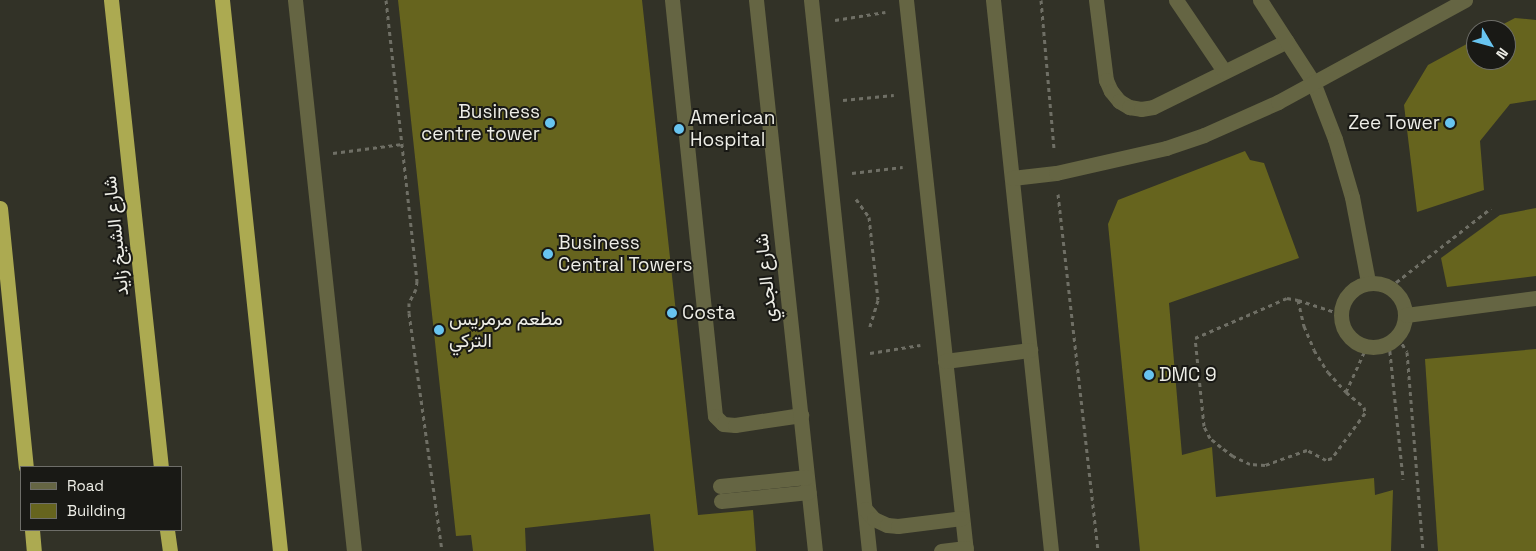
<!DOCTYPE html>
<meta charset="utf-8">
<style>
body{margin:0}
#map{position:relative;width:1536px;height:551px;overflow:hidden;background:#323227;font-family:"Space Grotesk",Vazirmatn,sans-serif}
div>[style]{position:absolute}
.building>*{inset:0;background:#66641e}
.path>*{height:3px;margin-top:-1.5px;transform-origin:0;background:repeating-linear-gradient(90deg,#6f6f65 0 4px,transparent 0 8px)}
.minor>*{height:15px;margin:-7.5px;padding:0 7.5px;transform-origin:7.5px;border-radius:7.5px;background:#656543}
.minor>.ring{margin:-7.5px;padding:0;box-sizing:content-box;background:none;border:15px solid #656543;border-radius:50%}
.highway>*{height:15px;margin:-7.5px;padding:0 7.5px;transform-origin:7.5px;border-radius:7.5px;background:#acaa51}
.dots>*{width:14px;height:14px;translate:-50% -50%;box-sizing:border-box;border:2px solid #191915;border-radius:50%}
span{translate:-50% -50%;white-space:nowrap;text-align:center;line-height:1.15;-webkit-text-stroke:4px #191915;paint-order:stroke}
.poi-label{font-size:19px;color:#edede6}
.right{translate:-100% -50%;text-align:right}
.left{translate:0 -50%;text-align:left}
.street-label{font-size:19px;color:#edede6}
.legend{position:absolute;left:20px;top:466px;width:162px;height:65px;box-sizing:border-box;background:#191915;border:1px solid #6e6e69;margin:0;padding:6px 9px;list-style:none;font-size:15px;color:#edede6}
.legend li{display:flex;align-items:center;gap:10px;height:25px}
.legend b{width:25px;border:1px solid #6e6e69}
.north{position:absolute;left:1466px;top:20px;width:50px;height:50px;box-sizing:border-box;background:#191915;border:1px solid #6e6e69;border-radius:50%;rotate:127deg;font-size:14px;font-weight:700;line-height:20px;text-align:center;color:#edede6}
.north::after{content:'';display:block;margin:auto;width:18px;height:22px;background:#68c4f0;clip-path:polygon(50% 0,100% 100%,50% 72%,0 100%)}
</style>
<div id="map">
<div class="building">
<i style="clip-path:polygon(398px 0,642px 0,698px 515px,753px 510px,756px 551px,654px 551px,650px 514px,525px 528px,526px 551px,473px 551px,471px 535px,456px 536px)"></i>
<i style="clip-path:polygon(1515px 18px,1536px 20px,1536px 100px,1510px 104px,1480px 141px,1484px 190px,1417px 212px,1404px 105px,1428px 65px,1476px 39px,1476px 60px,1506px 60px,1506px 30px,1492px 30px)"></i>
<i style="clip-path:polygon(1245px 151px,1250px 160px,1264px 163px,1299px 258px,1169px 303px,1182px 455px,1212px 447px,1216px 497px,1374px 478px,1375px 495px,1393px 490px,1391px 551px,1140px 551px,1108px 224px,1118px 200px)"></i>
<i style="clip-path:polygon(1536px 208px,1536px 276px,1447px 287px,1441px 258px,1500px 215px)"></i>
<i style="clip-path:polygon(1536px 349px,1536px 551px,1438px 551px,1425px 359px)"></i>
</div>
<div class="path">
<i style="left:386px;top:0;width:283px;rotate:83.7deg"></i>
<i style="left:417px;top:281px;width:8px;rotate:97deg"></i>
<i style="left:416px;top:289px;width:16px;rotate:117deg"></i>
<i style="left:409px;top:303px;width:10px;rotate:90deg"></i>
<i style="left:409px;top:313px;width:240px;rotate:82.1deg"></i>
<i style="left:1041px;top:0;width:151px;rotate:85deg"></i>
<i style="left:835px;top:20px;width:51px;rotate:-9.1deg"></i>
<i style="left:843px;top:100px;width:51px;rotate:-5.6deg"></i>
<i style="left:333px;top:153px;width:70px;rotate:-7.4deg"></i>
<i style="left:852px;top:173px;width:51px;rotate:-6.7deg"></i>
<i style="left:1058px;top:194px;width:359px;rotate:83.6deg"></i>
<i style="left:856px;top:199px;width:22px;rotate:54deg"></i>
<i style="left:869px;top:217px;width:83px;rotate:83.8deg"></i>
<i style="left:878px;top:300px;width:28px;rotate:107deg"></i>
<i style="left:1390px;top:287px;width:128px;rotate:-38deg"></i>
<i style="left:1298px;top:300px;width:27px;rotate:77deg"></i>
<i style="left:1304px;top:326px;width:26px;rotate:67deg"></i>
<i style="left:1314px;top:350px;width:26px;rotate:58deg"></i>
<i style="left:1328px;top:372px;width:27px;rotate:48deg"></i>
<i style="left:1346px;top:392px;width:23px;rotate:40deg"></i>
<i style="left:1364px;top:407px;width:6px;rotate:81deg"></i>
<i style="left:1365px;top:413px;width:56px;rotate:126.3deg"></i>
<i style="left:1332px;top:458px;width:6px;rotate:162deg"></i>
<i style="left:1326px;top:460px;width:21px;rotate:-152deg"></i>
<i style="left:1307px;top:450px;width:45px;rotate:160.3deg"></i>
<i style="left:1265px;top:465px;width:15px;rotate:-176deg"></i>
<i style="left:1250px;top:464px;width:19px;rotate:-155deg"></i>
<i style="left:1233px;top:456px;width:15px;rotate:-143deg"></i>
<i style="left:1221px;top:447px;width:14px;rotate:-141deg"></i>
<i style="left:1210px;top:438px;width:13px;rotate:-117deg"></i>
<i style="left:1204px;top:426px;width:88px;rotate:-95.8deg"></i>
<i style="left:1195px;top:338px;width:100px;rotate:-23.5deg"></i>
<i style="left:1287px;top:298px;width:11px;rotate:10deg"></i>
<i style="left:1298px;top:300px;width:45px;rotate:18deg"></i>
<i style="left:1398px;top:337px;width:17px;rotate:59deg"></i>
<i style="left:1407px;top:352px;width:200px;rotate:85.4deg"></i>
<i style="left:1389px;top:343px;width:137px;rotate:84.1deg"></i>
<i style="left:870px;top:353px;width:51px;rotate:-9.1deg"></i>
<i style="left:1346px;top:392px;width:51px;rotate:-65.5deg"></i>
</div>
<div class="minor">
<i style="left:295px;top:0;width:554px;rotate:83.89deg"></i>
<i style="left:672px;top:0;width:418px;rotate:84.1deg"></i>
<i style="left:715px;top:416px;width:11px;rotate:45deg"></i>
<i style="left:723px;top:424px;width:12px;rotate:5deg"></i>
<i style="left:735px;top:425px;width:67px;rotate:-8.6deg"></i>
<i style="left:756px;top:0;width:554px;rotate:83.89deg"></i>
<i style="left:811px;top:0;width:554px;rotate:83.99deg"></i>
<i style="left:906px;top:0;width:554px;rotate:83.79deg"></i>
<i style="left:993px;top:0;width:554px;rotate:83.99deg"></i>
<i style="left:1096px;top:0;width:81px;rotate:82.9deg"></i>
<i style="left:1106px;top:80px;width:12px;rotate:66deg"></i>
<i style="left:1111px;top:91px;width:13px;rotate:51deg"></i>
<i style="left:1119px;top:101px;width:12px;rotate:31deg"></i>
<i style="left:1129px;top:107px;width:12px;rotate:9deg"></i>
<i style="left:1141px;top:109px;width:12px;rotate:-9deg"></i>
<i style="left:1153px;top:107px;width:149px;rotate:-26.2deg"></i>
<i style="left:1176px;top:0;width:86px;rotate:55.9deg"></i>
<i style="left:1260px;top:0;width:98px;rotate:57.1deg"></i>
<i style="left:1313px;top:82px;width:61px;rotate:68.9deg"></i>
<i style="left:1335px;top:139px;width:60px;rotate:73.7deg"></i>
<i style="left:1352px;top:197px;width:86px;rotate:79.3deg"></i>
<i style="left:1012px;top:178px;width:44px;rotate:-6.5deg"></i>
<i style="left:1056px;top:173px;width:113px;rotate:-12.8deg"></i>
<i style="left:1166px;top:148px;width:40px;rotate:-18.9deg"></i>
<i style="left:1204px;top:135px;width:81px;rotate:-24deg"></i>
<i style="left:1278px;top:102px;width:213px;rotate:-28.6deg"></i>
<i class="ring" style="left:1341px;top:283px;width:49px;height:49px"></i>
<i style="left:1406px;top:315px;width:131px;rotate:-7.5deg"></i>
<i style="left:945px;top:361px;width:86px;rotate:-7.4deg"></i>
<i style="left:720px;top:486px;width:87px;rotate:-5.9deg"></i>
<i style="left:721px;top:501px;width:88px;rotate:-5.8deg"></i>
<i style="left:865px;top:509px;width:13px;rotate:48deg"></i>
<i style="left:874px;top:519px;width:14px;rotate:25deg"></i>
<i style="left:887px;top:525px;width:11px;rotate:5deg"></i>
<i style="left:898px;top:526px;width:64px;rotate:-7.1deg"></i>
<i style="left:941px;top:551px;width:25px;rotate:-7deg"></i>
</div>
<div class="highway">
<i style="left:111px;top:0;width:470px;rotate:83.9deg"></i>
<i style="left:222px;top:0;width:554px;rotate:83.99deg"></i>
<i style="left:0;top:208px;width:260px;rotate:84.3deg"></i>
<i style="left:32px;top:530px;width:21px;rotate:85deg"></i>
<i style="left:167px;top:530px;width:21px;rotate:82deg"></i>
</div>
<div class="dots">
<i style="left:550px;top:123px;background:#68c4f0"></i>
<i style="left:1450px;top:123px;background:#68c4f0"></i>
<i style="left:679px;top:129px;background:#68c4f0"></i>
<i style="left:548px;top:254px;background:#68c4f0"></i>
<i style="left:672px;top:313px;background:#68c4f0"></i>
<i style="left:439px;top:330px;background:#68c4f0"></i>
<i style="left:1149px;top:375px;background:#68c4f0"></i>
</div>
<div class="poi-label">
<span class="right" style="left:540px;top:123px">Business<br>centre tower</span>
<span class="left" style="left:690px;top:129px">American<br>Hospital</span>
<span class="right" style="left:1440px;top:123px">Zee Tower</span>
<span class="left" style="left:558px;top:254px">Business<br>Central Towers</span>
<span class="left" style="left:682px;top:313px">Costa</span>
<span class="left" style="left:449px;top:330px">مطعم مرمريس<br>التركي</span>
<span class="left" style="left:1159px;top:375px">DMC 9</span>
</div>
<div class="street-label">
<span style="left:116px;top:236px;rotate:-96deg">شارع الشيخ زايد</span>
<span style="left:766px;top:278px;rotate:-96deg">شارع الجدي</span>
</div>
<ul class="legend">
<li><b style="height:6px;background:#656543"></b>Road</li>
<li><b style="height:14px;background:#66641e"></b>Building</li>
</ul>
<div class="north">N</div>
</div>
